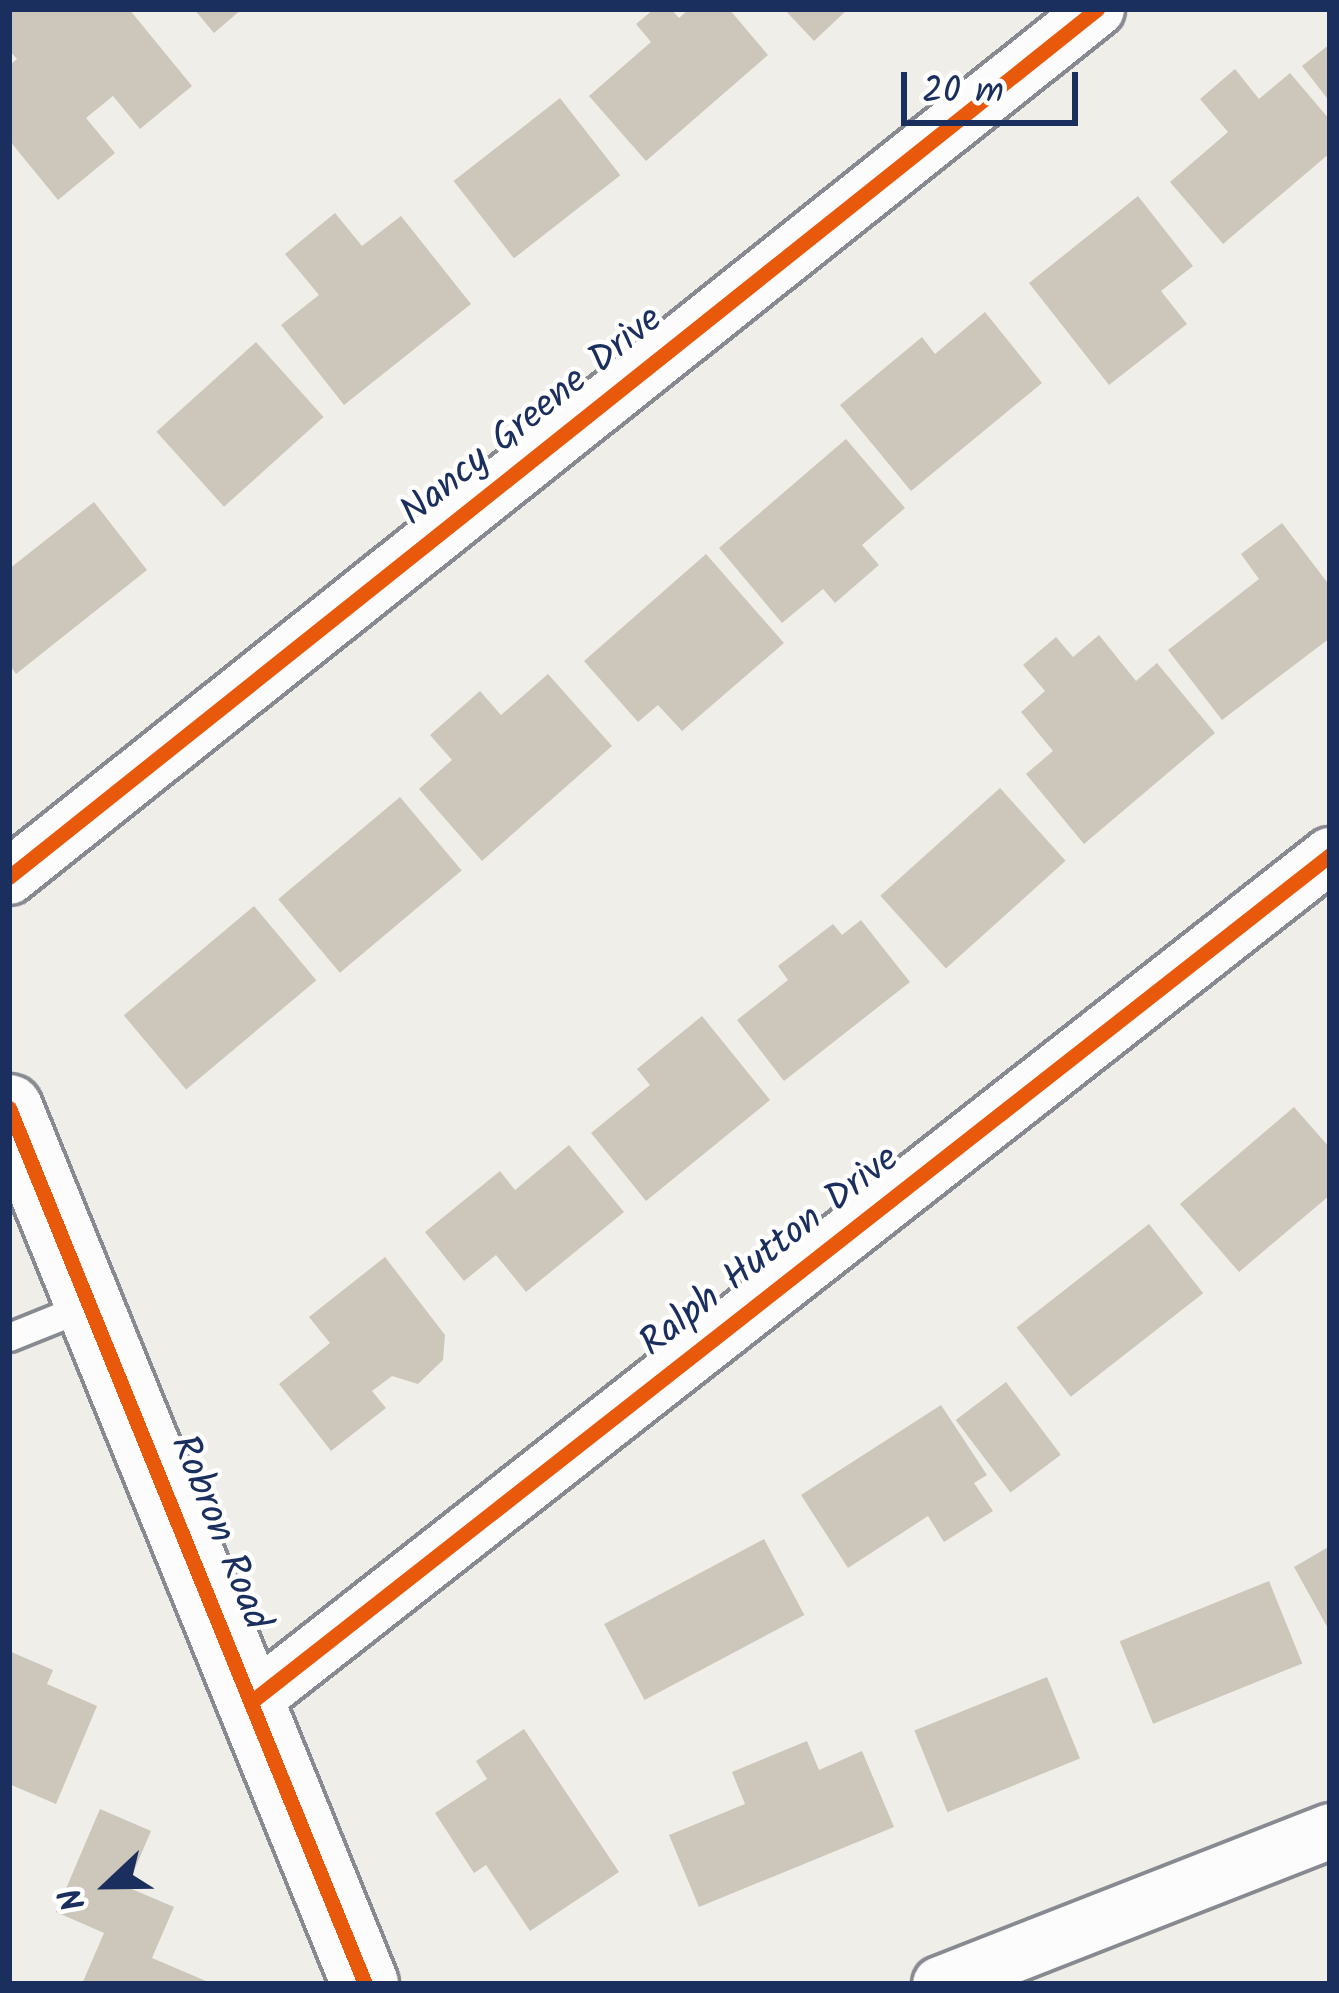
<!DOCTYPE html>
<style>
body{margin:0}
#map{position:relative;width:1339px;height:1993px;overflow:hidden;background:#f0eee8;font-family:Kalam,sans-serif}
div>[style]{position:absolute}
.building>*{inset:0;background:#cdc7bb;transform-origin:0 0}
.roads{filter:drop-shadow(3px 0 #878a90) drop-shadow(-3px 0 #878a90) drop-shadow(0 3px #878a90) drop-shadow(0 -3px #878a90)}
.lane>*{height:27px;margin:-13.5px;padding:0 13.5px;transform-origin:13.5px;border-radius:13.5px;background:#fdfcfc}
.street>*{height:54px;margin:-27px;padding:0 27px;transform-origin:27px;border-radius:27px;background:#fdfcfc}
.secondary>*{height:66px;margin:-33px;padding:0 33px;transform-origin:33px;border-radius:33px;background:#fdfcfc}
.cycleway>*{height:15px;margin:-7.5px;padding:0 7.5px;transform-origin:7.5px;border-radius:7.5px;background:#e8590c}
span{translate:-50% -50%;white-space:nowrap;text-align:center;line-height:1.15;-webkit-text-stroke:9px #fff;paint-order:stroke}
.street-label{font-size:39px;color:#1b2f5e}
.frame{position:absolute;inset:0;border:12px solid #1b2f5e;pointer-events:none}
.north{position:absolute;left:48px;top:1825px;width:120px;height:120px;-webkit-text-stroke:9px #fff;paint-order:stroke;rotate:248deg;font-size:33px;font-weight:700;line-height:48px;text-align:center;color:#1b2f5e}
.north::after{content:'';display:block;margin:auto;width:42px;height:54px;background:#1b2f5e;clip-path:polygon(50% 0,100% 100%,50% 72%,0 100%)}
.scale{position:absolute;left:901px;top:72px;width:177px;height:54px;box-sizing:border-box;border:6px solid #1b2f5e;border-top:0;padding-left:15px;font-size:36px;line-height:42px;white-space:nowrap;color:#1b2f5e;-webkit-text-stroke:9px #fff;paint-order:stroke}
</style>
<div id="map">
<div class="building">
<i style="clip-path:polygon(9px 9px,129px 9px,192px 86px,140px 129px,113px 96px,86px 118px,115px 153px,58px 200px,9px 140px,9px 66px,17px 59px,9px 50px)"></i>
<i style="clip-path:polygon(194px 9px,242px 9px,214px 33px)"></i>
<i style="clip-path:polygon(654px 9px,671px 9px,679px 18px,689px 9px,729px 9px,768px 55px,646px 161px,589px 96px,651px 42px,636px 24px)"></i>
<i style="clip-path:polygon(784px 9px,848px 9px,814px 41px)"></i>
<i style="clip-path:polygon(1330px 44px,1330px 102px,1302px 66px)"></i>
<i style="clip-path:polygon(1235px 69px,1259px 99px,1290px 73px,1330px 120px,1330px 153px,1223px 244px,1170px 182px,1228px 132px,1200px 99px)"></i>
<i style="left:560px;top:98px;width:98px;height:135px;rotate:52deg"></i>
<i style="clip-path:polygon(1138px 196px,1193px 266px,1161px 291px,1187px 324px,1109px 385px,1029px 283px)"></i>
<i style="clip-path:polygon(335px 213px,362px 246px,401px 216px,471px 304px,344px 405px,281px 325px,319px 295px,285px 254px)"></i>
<i style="clip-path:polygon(985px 312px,1042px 383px,911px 491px,840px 405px,922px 337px,935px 354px)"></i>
<i style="left:256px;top:342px;width:101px;height:134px;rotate:48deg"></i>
<i style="clip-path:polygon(846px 439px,905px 508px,862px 545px,879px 565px,835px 603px,823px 589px,782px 623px,719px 548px)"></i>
<i style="clip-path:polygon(94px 502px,147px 570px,16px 674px,9px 664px,9px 569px)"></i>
<i style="clip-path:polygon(1282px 523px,1330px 586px,1330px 638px,1222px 720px,1168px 650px,1259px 579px,1241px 554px)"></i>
<i style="clip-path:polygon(706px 554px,784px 643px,682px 731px,658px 705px,638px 722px,584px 661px)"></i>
<i style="clip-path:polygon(1099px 635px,1136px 681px,1157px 663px,1215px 733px,1084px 844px,1026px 774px,1053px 751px,1021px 712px,1045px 691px,1023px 665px,1056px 637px,1073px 657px)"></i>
<i style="clip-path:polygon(548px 674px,612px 746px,482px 861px,419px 789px,452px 760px,430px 735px,480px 691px,501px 715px)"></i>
<i style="left:1000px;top:788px;width:98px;height:161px;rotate:48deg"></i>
<i style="left:400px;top:797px;width:96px;height:159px;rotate:50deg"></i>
<i style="left:254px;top:906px;width:97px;height:170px;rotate:50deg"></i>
<i style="clip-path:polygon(861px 920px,910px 982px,784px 1081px,737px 1020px,788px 980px,778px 966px,833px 924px,842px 935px)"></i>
<i style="clip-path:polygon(702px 1016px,770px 1100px,646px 1201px,591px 1133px,650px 1085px,637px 1069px)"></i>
<i style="clip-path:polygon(1294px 1107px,1330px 1148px,1330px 1195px,1239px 1272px,1180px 1204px)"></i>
<i style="clip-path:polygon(569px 1145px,624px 1212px,526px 1292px,496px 1255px,464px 1281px,425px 1232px,500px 1171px,515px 1190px)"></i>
<i style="left:1149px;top:1224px;width:88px;height:168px;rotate:52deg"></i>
<i style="clip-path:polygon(385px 1257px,445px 1335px,443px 1360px,418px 1384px,392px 1376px,372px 1391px,386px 1408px,331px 1451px,279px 1384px,330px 1343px,309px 1317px)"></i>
<i style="left:1006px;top:1382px;width:91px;height:63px;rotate:53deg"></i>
<i style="clip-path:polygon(941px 1405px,987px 1475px,974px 1483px,993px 1511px,944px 1542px,928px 1516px,848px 1568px,801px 1495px)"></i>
<i style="left:764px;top:1539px;width:86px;height:181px;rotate:62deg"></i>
<i style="clip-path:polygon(1330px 1546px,1330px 1632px,1294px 1567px)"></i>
<i style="left:1269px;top:1581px;width:89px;height:161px;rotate:68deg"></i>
<i style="clip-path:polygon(9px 1651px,53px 1670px,47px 1684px,97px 1706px,56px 1804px,9px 1784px)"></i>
<i style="left:1047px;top:1677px;width:88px;height:143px;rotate:68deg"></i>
<i style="clip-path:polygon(524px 1729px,619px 1872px,530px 1931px,486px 1865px,474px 1873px,435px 1813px,487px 1779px,476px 1761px)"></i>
<i style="clip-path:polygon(807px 1741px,819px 1770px,862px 1751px,894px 1827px,699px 1907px,669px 1835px,745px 1804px,732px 1772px)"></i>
<i style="clip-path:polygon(100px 1809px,151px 1831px,127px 1887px,174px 1907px,152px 1958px,213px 1984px,82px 1984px,104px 1933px,56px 1912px)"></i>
</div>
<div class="roads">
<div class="lane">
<i style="left:9px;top:1337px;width:88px;rotate:-21.9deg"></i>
</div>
<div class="street">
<i style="left:9px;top:877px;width:1392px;rotate:-38.58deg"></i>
<i style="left:251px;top:1702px;width:1372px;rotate:-38.13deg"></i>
<i style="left:940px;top:1984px;width:419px;rotate:-21.4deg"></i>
</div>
<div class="secondary">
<i style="left:9px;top:1108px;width:946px;rotate:67.88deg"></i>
</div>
</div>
<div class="cycleway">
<i style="left:9px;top:877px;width:1392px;rotate:-38.58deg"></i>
<i style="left:9px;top:1108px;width:946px;rotate:67.88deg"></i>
<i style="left:251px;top:1702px;width:1372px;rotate:-38.13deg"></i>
</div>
<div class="street-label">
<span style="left:532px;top:417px;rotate:-39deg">Nancy Greene Drive</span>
<span style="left:770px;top:1252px;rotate:-38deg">Ralph Hutton Drive</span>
<span style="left:219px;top:1533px;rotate:68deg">Robron Road</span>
</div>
<div class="frame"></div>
<div class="north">N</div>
<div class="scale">20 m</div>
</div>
